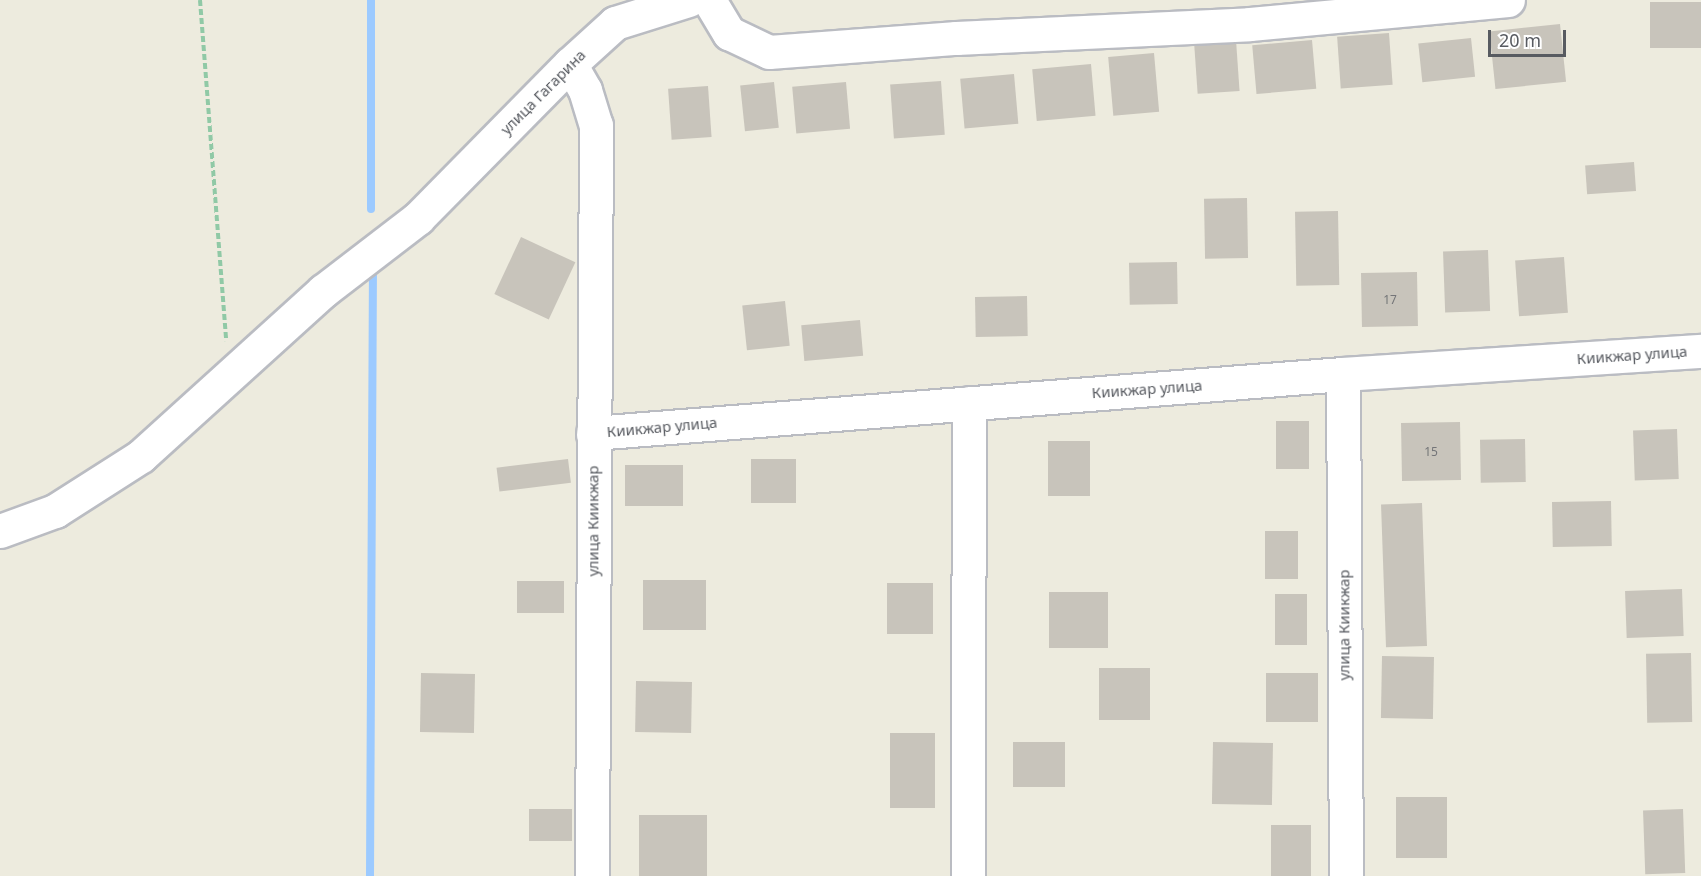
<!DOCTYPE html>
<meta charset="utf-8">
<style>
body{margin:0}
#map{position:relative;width:1701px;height:876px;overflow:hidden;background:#edebde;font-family:"Noto Sans",sans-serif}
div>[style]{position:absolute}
.stream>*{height:8px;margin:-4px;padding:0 4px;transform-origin:4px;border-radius:4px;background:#9ccaff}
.building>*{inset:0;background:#c8c4bb;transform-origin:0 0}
.path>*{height:4px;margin-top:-2px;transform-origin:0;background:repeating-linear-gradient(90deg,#90c9a6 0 6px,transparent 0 9px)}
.roads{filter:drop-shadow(2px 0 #babcc2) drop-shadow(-2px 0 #babcc2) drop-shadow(0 2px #babcc2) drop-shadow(0 -2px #babcc2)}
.minor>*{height:33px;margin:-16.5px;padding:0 16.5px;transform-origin:16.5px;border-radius:16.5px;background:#fff}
span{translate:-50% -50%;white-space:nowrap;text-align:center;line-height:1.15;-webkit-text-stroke:4.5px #fff;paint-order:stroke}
.number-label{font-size:12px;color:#747578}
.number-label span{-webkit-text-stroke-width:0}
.street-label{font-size:15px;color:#585b61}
.scale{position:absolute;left:1488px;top:30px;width:78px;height:27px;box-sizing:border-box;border:3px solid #585b61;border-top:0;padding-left:8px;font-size:18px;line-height:21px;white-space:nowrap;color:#585b61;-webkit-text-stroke:4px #fff;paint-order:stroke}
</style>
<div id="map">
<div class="stream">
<i style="left:371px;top:0;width:209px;rotate:90deg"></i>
<i style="left:370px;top:876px;width:606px;rotate:-89.72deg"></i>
</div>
<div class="building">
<i style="left:1701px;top:2px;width:46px;height:51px;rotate:90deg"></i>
<i style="left:1560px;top:24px;width:58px;height:71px;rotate:84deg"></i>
<i style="left:1389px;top:33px;width:52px;height:52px;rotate:86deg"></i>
<i style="left:1471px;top:38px;width:39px;height:53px;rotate:84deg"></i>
<i style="left:1236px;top:40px;width:51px;height:42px;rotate:86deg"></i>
<i style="left:1312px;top:40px;width:49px;height:60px;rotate:85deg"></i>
<i style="left:1154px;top:53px;width:59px;height:46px;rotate:85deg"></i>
<i style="left:1091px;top:64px;width:52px;height:59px;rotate:85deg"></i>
<i style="left:1014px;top:74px;width:50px;height:54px;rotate:85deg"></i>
<i style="left:941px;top:81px;width:54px;height:51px;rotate:86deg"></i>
<i style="left:774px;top:82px;width:46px;height:34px;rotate:84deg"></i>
<i style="left:846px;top:82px;width:47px;height:54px;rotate:85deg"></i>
<i style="left:708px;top:86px;width:51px;height:40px;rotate:86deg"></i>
<i style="left:1634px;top:162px;width:29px;height:49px;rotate:86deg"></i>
<i style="left:1247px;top:198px;width:60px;height:43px;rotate:89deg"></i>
<i style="left:1338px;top:211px;width:74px;height:43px;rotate:89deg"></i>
<i style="left:521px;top:237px;width:60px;height:63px;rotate:25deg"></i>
<i style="left:1488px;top:250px;width:61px;height:45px;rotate:88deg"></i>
<i style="left:1564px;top:257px;width:56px;height:49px;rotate:86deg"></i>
<i style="left:1177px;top:262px;width:42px;height:48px;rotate:89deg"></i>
<i style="left:1417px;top:272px;width:54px;height:56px;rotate:89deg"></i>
<i style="left:1027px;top:296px;width:40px;height:52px;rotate:89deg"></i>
<i style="left:785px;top:301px;width:45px;height:43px;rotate:84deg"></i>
<i style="left:860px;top:320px;width:36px;height:59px;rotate:85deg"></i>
<i style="left:1276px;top:421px;width:33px;height:48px"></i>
<i style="left:1460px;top:422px;width:58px;height:59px;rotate:89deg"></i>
<i style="left:1677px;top:429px;width:50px;height:44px;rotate:88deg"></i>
<i style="left:1525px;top:439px;width:43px;height:45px;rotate:89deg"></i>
<i style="left:1048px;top:441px;width:42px;height:55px"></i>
<i style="left:568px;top:459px;width:24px;height:72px;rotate:83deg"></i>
<i style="left:751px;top:459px;width:45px;height:44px"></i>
<i style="left:625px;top:465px;width:58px;height:41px"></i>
<i style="left:1611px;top:501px;width:45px;height:59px;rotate:89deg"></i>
<i style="left:1422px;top:503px;width:143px;height:41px;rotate:88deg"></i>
<i style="left:1265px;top:531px;width:33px;height:48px"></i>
<i style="left:643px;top:580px;width:63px;height:50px"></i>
<i style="left:517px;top:581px;width:47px;height:32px"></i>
<i style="left:887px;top:583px;width:46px;height:51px"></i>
<i style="left:1682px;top:589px;width:47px;height:57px;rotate:88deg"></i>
<i style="left:1049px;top:592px;width:59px;height:56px"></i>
<i style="left:1275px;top:594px;width:32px;height:51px"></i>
<i style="left:1691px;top:653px;width:69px;height:45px;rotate:89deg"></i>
<i style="left:1382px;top:656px;width:52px;height:62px;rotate:1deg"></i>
<i style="left:1099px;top:668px;width:51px;height:52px"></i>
<i style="left:421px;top:673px;width:54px;height:59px;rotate:1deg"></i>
<i style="left:1266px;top:673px;width:52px;height:49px"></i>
<i style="left:636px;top:681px;width:56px;height:51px;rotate:1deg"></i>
<i style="left:890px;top:733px;width:45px;height:75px"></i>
<i style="left:1013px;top:742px;width:52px;height:45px"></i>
<i style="left:1213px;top:742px;width:60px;height:62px;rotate:1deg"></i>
<i style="left:1396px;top:797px;width:51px;height:61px"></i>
<i style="left:529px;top:809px;width:43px;height:32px"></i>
<i style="left:1683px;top:809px;width:64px;height:40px;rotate:88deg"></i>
<i style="left:639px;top:815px;width:68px;height:61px"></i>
<i style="left:1271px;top:825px;width:40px;height:51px"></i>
</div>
<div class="path">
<i style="left:200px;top:0;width:342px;rotate:85.6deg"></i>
</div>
<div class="roads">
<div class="minor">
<i style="left:709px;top:0;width:39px;rotate:59deg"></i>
<i style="left:729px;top:33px;width:44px;rotate:25.4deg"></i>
<i style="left:769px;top:52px;width:188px;rotate:-4.3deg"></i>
<i style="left:956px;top:38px;width:294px;rotate:-2.7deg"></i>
<i style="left:1250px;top:24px;width:259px;rotate:-5.3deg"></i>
<i style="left:570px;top:64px;width:30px;rotate:60deg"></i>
<i style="left:585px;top:90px;width:37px;rotate:73deg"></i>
<i style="left:596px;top:125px;width:751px;rotate:90.31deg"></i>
<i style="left:1343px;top:374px;width:502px;rotate:89.66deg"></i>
<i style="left:593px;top:433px;width:752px;rotate:-4.5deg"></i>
<i style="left:1343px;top:374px;width:359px;rotate:-3.7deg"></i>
<i style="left:0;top:531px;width:59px;rotate:-20deg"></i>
<i style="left:55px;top:511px;width:102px;rotate:-32.6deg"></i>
<i style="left:141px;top:456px;width:246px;rotate:-42.2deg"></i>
<i style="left:323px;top:291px;width:120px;rotate:-37.5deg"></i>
<i style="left:418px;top:218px;width:216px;rotate:-45.4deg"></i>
<i style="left:570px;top:64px;width:61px;rotate:-42.3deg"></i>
<i style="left:615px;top:23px;width:77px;rotate:-17.3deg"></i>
<i style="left:968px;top:876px;width:473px;rotate:-89.9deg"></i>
</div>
</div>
<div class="number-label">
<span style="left:1390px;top:300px">17</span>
<span style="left:1431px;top:452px">15</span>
</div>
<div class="street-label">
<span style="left:543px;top:92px;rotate:-45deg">улица Гагарина</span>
<span style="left:1632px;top:355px;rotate:-4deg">Киикжар улица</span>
<span style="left:1147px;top:389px;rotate:-4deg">Киикжар улица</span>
<span style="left:662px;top:427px;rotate:-5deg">Киикжар улица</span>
<span style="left:593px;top:521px;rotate:-90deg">улица Киикжар</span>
<span style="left:1344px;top:625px;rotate:-90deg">улица Киикжар</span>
</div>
<div class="scale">20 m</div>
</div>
